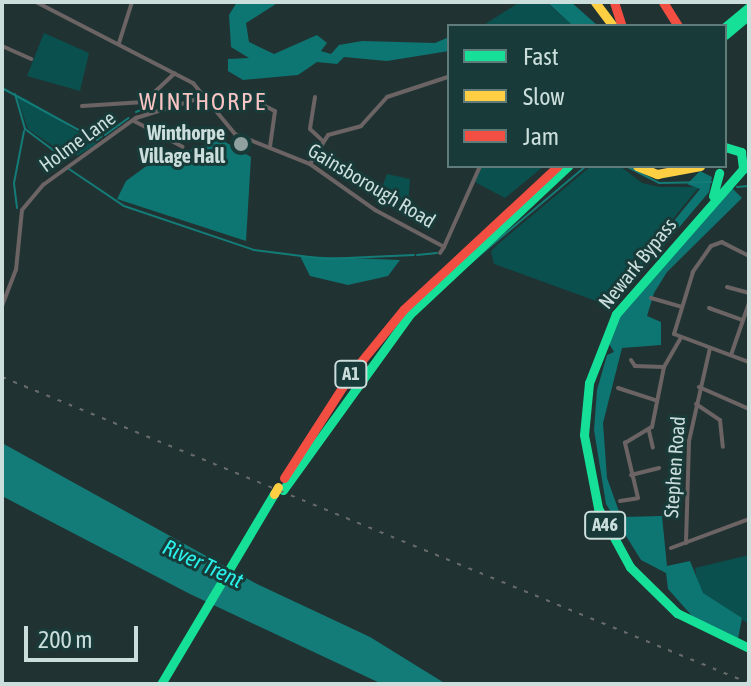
<!DOCTYPE html>
<style>
body{margin:0}
#map{position:relative;width:751px;height:686px;overflow:hidden;background:#203332;font-family:"Asap Condensed",sans-serif}
div>[style]{position:absolute}
.green>*{inset:0;background:#0a504e}
.forest>*{inset:0;background:#0d7572}
.water>*{inset:0;background:#147c78}
.stream>*{height:2px;margin:-1px;padding:0 1px;transform-origin:1px;border-radius:1px;background:#147c78}
.street>*{height:4px;margin:-2px;padding:0 2px;transform-origin:2px;border-radius:2px;background:#6c6464}
.fast>*{height:9px;margin:-4.5px;padding:0 4.5px;transform-origin:4.5px;border-radius:4.5px;background:#16e098}
.slow>*{height:9px;margin:-4.5px;padding:0 4.5px;transform-origin:4.5px;border-radius:4.5px;background:#ffcf43}
.jam>*{height:9px;margin:-4.5px;padding:0 4.5px;transform-origin:4.5px;border-radius:4.5px;background:#f24e42}
.rail>*{height:2px;margin-top:-1px;transform-origin:0;background:repeating-linear-gradient(90deg,#686a6a 0 4px,transparent 0 12px)}
.slow-bridge>*{height:9px;margin:-4.5px;padding:0 4.5px;transform-origin:4.5px;border-radius:4.5px;background:#ffcf43}
.dots>*{width:22px;height:22px;translate:-50% -50%;box-sizing:border-box;border:4px solid #183b39;border-radius:50%}
span{translate:-50% -50%;white-space:nowrap;text-align:center;line-height:1.15;-webkit-text-stroke:6px #183b39;paint-order:stroke}
.shield-label span{padding:2px 6px;background:#183b39;border:2px solid;border-radius:6px;-webkit-text-stroke-width:0}
.shield-label{font-size:18px;color:#cbdedc;font-weight:700}
.poi-label{font-size:20px;color:#cbdedc;font-weight:700}
.right{translate:-100% -50%;text-align:right}
.street-label{font-size:20px;color:#cbdedc}
.water-label{font-size:22px;color:#29f1ea;font-style:italic}
.quarter-label{font-size:24px;color:#f8c4c4;letter-spacing:2px}
.frame{position:absolute;inset:0;border:4px solid #cbdedc;pointer-events:none}
.legend{position:absolute;left:447px;top:24px;width:280px;height:144px;box-sizing:border-box;background:#183b39;border:2px solid #607c7a;margin:0;padding:10px 14px;list-style:none;font-size:24px;color:#cbdedc}
.legend li{display:flex;align-items:center;gap:16px;height:40px}
.legend b{width:40px;border:2px solid #607c7a}
.scale{position:absolute;left:24px;top:626px;width:114px;height:36px;box-sizing:border-box;border:4px solid #cbdedc;border-top:0;padding-left:10px;font-size:24px;line-height:28px;white-space:nowrap;color:#cbdedc;-webkit-text-stroke:6px #183b39;paint-order:stroke}
</style>
<div id="map">
<div class="green">
<i style="clip-path:polygon(520px 2px,546px 2px,573px 26px,482px 26px)"></i>
<i style="clip-path:polygon(44px 33px,89px 53px,80px 91px,27px 76px)"></i>
<i style="clip-path:polygon(16px 95px,26px 99px,97px 144px,77px 156px,74px 151px,66px 155px,28px 129px)"></i>
<i style="clip-path:polygon(482px 166px,544px 166px,505px 198px,475px 182px)"></i>
<i style="clip-path:polygon(591px 166px,620px 166px,642px 183px,660px 187px,699px 187px,617px 287px,596px 301px,494px 264px,491px 251px,497px 245px)"></i>
<i style="clip-path:polygon(387px 174px,410px 179px,408px 206px,376px 203px)"></i>
<i style="clip-path:polygon(749px 555px,749px 624px,699px 591px,695px 568px)"></i>
</div>
<div class="forest">
<i style="clip-path:polygon(237px 2px,279px 2px,246px 23px,249px 42px,274px 54px,317px 35px,327px 43px,321px 51px,331px 54px,339px 45px,362px 41px,435px 43px,449px 37px,449px 51px,387px 61px,344px 57px,337px 64px,317px 62px,298px 75px,243px 80px,228px 71px,228px 59px,249px 58px,231px 47px,229px 15px)"></i>
<i style="clip-path:polygon(547px 2px,571px 2px,598px 26px,573px 26px)"></i>
<i style="clip-path:polygon(220px 139px,251px 157px,246px 241px,117px 199px,126px 181px,145px 167px)"></i>
<i style="clip-path:polygon(700px 171px,712px 177px,709px 192px,616px 302px,598px 305px,616px 292px,700px 189px,687px 184px)"></i>
<i style="clip-path:polygon(732px 188px,742px 198px,667px 272px,654px 293px,647px 316px,661px 322px,661px 345px,622px 348px,603px 423px,607px 478px,621px 517px,662px 516px,667px 566px,690px 561px,703px 593px,742px 618px,738px 639px,693px 617px,668px 589px,666px 573px,641px 560px,606px 504px,594px 430px,597px 390px,607px 355px,614px 352px,607px 340px,619px 316px)"></i>
<i style="clip-path:polygon(300px 256px,400px 260px,388px 276px,348px 285px,310px 276px)"></i>
</div>
<div class="water">
<i style="clip-path:polygon(2px 443px,257px 584px,370px 637px,446px 684px,382px 684px,190px 594px,2px 496px)"></i>
</div>
<div class="stream">
<i style="left:2px;top:88px;width:108px;rotate:28.7deg"></i>
<i style="left:97px;top:140px;width:6px;rotate:-39deg"></i>
<i style="left:15px;top:94px;width:36px;rotate:74deg"></i>
<i style="left:25px;top:129px;width:50px;rotate:36.9deg"></i>
<i style="left:150px;top:105px;width:9px;rotate:-21deg"></i>
<i style="left:136px;top:112px;width:8px;rotate:-23deg"></i>
<i style="left:105px;top:135px;width:29px;rotate:-36deg"></i>
<i style="left:626px;top:166px;width:37px;rotate:27deg"></i>
<i style="left:659px;top:183px;width:52px;rotate:-1.1deg"></i>
<i style="left:69px;top:169px;width:66px;rotate:33.9deg"></i>
<i style="left:124px;top:206px;width:137px;rotate:18.7deg"></i>
<i style="left:254px;top:250px;width:72px;rotate:7.2deg"></i>
<i style="left:325px;top:259px;width:89px;rotate:-2.6deg"></i>
<i style="left:737px;top:187px;width:12px;rotate:-5deg"></i>
<i style="left:17px;top:208px;width:25px;rotate:-97deg"></i>
<i style="left:14px;top:183px;width:53px;rotate:-79.1deg"></i>
<i style="left:417px;top:255px;width:20px;rotate:-6deg"></i>
<i style="left:468px;top:265px;width:154px;rotate:-40deg"></i>
</div>
<div class="street">
<i style="left:36px;top:2px;width:177px;rotate:27.3deg"></i>
<i style="left:193px;top:83px;width:66px;rotate:50.5deg"></i>
<i style="left:235px;top:134px;width:81px;rotate:21.8deg"></i>
<i style="left:310px;top:164px;width:80px;rotate:35.3deg"></i>
<i style="left:375px;top:210px;width:78px;rotate:28.2deg"></i>
<i style="left:444px;top:247px;width:7px;rotate:124deg"></i>
<i style="left:119px;top:43px;width:43px;rotate:-72.4deg"></i>
<i style="left:2px;top:46px;width:32px;rotate:24deg"></i>
<i style="left:315px;top:97px;width:32px;rotate:99deg"></i>
<i style="left:310px;top:129px;width:16px;rotate:43deg"></i>
<i style="left:82px;top:106px;width:62px;rotate:-3.7deg"></i>
<i style="left:144px;top:102px;width:42px;rotate:-43.1deg"></i>
<i style="left:265px;top:106px;width:11px;rotate:27deg"></i>
<i style="left:275px;top:111px;width:37px;rotate:98deg"></i>
<i style="left:134px;top:121px;width:55px;rotate:28deg"></i>
<i style="left:310px;top:164px;width:34px;rotate:-58deg"></i>
<i style="left:328px;top:135px;width:34px;rotate:-15deg"></i>
<i style="left:361px;top:126px;width:39px;rotate:-48deg"></i>
<i style="left:387px;top:97px;width:64px;rotate:-18.2deg"></i>
<i style="left:444px;top:247px;width:89px;rotate:-66deg"></i>
<i style="left:749px;top:256px;width:30px;rotate:-153deg"></i>
<i style="left:722px;top:242px;width:12px;rotate:160deg"></i>
<i style="left:711px;top:246px;width:32px;rotate:125deg"></i>
<i style="left:693px;top:272px;width:65px;rotate:107deg"></i>
<i style="left:674px;top:334px;width:80px;rotate:20.5deg"></i>
<i style="left:727px;top:287px;width:23px;rotate:15deg"></i>
<i style="left:651px;top:298px;width:32px;rotate:16deg"></i>
<i style="left:2px;top:306px;width:39px;rotate:-69deg"></i>
<i style="left:16px;top:270px;width:60px;rotate:-84.3deg"></i>
<i style="left:22px;top:210px;width:33px;rotate:-50deg"></i>
<i style="left:43px;top:185px;width:115px;rotate:-35.8deg"></i>
<i style="left:136px;top:118px;width:74px;rotate:-17.2deg"></i>
<i style="left:709px;top:308px;width:35px;rotate:20deg"></i>
<i style="left:731px;top:355px;width:55px;rotate:-70.9deg"></i>
<i style="left:631px;top:360px;width:7px;rotate:56deg"></i>
<i style="left:635px;top:366px;width:29px;rotate:2deg"></i>
<i style="left:699px;top:387px;width:55px;rotate:23.7deg"></i>
<i style="left:618px;top:388px;width:40px;rotate:18deg"></i>
<i style="left:696px;top:404px;width:29px;rotate:34deg"></i>
<i style="left:720px;top:420px;width:27px;rotate:84deg"></i>
<i style="left:649px;top:431px;width:17px;rotate:77deg"></i>
<i style="left:631px;top:475px;width:29px;rotate:-14deg"></i>
<i style="left:620px;top:501px;width:18px;rotate:-9deg"></i>
<i style="left:638px;top:498px;width:57px;rotate:-103.3deg"></i>
<i style="left:625px;top:443px;width:31px;rotate:-31deg"></i>
<i style="left:652px;top:427px;width:61px;rotate:-78.7deg"></i>
<i style="left:664px;top:367px;width:34px;rotate:-60deg"></i>
<i style="left:686px;top:543px;width:102px;rotate:-88.3deg"></i>
<i style="left:689px;top:441px;width:95px;rotate:-77.3deg"></i>
<i style="left:671px;top:548px;width:83px;rotate:-20.4deg"></i>
</div>
<div class="fast">
<i style="left:725px;top:27px;width:31px;rotate:-40deg"></i>
<i style="left:725px;top:35px;width:31px;rotate:-40deg"></i>
<i style="left:725px;top:147px;width:17px;rotate:17deg"></i>
<i style="left:741px;top:152px;width:17px;rotate:83deg"></i>
<i style="left:743px;top:169px;width:193px;rotate:131.2deg"></i>
<i style="left:616px;top:314px;width:74px;rotate:111.4deg"></i>
<i style="left:589px;top:383px;width:52px;rotate:95.5deg"></i>
<i style="left:584px;top:435px;width:74px;rotate:79.1deg"></i>
<i style="left:598px;top:508px;width:67px;rotate:61.5deg"></i>
<i style="left:630px;top:567px;width:66px;rotate:44.4deg"></i>
<i style="left:677px;top:613px;width:80px;rotate:25.9deg"></i>
<i style="left:713px;top:196px;width:24px;rotate:-75deg"></i>
<i style="left:283px;top:490px;width:216px;rotate:-54.2deg"></i>
<i style="left:409px;top:315px;width:218px;rotate:-43.1deg"></i>
<i style="left:161px;top:684px;width:221px;rotate:-59.3deg"></i>
</div>
<div class="slow">
<i style="left:595px;top:2px;width:30px;rotate:53deg"></i>
<i style="left:637px;top:166px;width:22px;rotate:22deg"></i>
<i style="left:657px;top:174px;width:44px;rotate:-10.5deg"></i>
</div>
<div class="jam">
<i style="left:614px;top:2px;width:25px;rotate:72deg"></i>
<i style="left:663px;top:2px;width:28px;rotate:58deg"></i>
<i style="left:284px;top:478px;width:122px;rotate:-57.3deg"></i>
<i style="left:350px;top:375px;width:85px;rotate:-50.7deg"></i>
<i style="left:404px;top:309px;width:210px;rotate:-42.9deg"></i>
</div>
<div class="rail">
<i style="left:2px;top:377px;width:807px;rotate:22.28deg"></i>
</div>
<div class="slow-bridge">
<i style="left:274px;top:494px;width:8px;rotate:-60deg"></i>
</div>
<div class="dots">
<i style="left:241px;top:144px;background:#8fa2a0"></i>
</div>
<div class="shield-label">
<span style="left:351px;top:374px">A1</span>
<span style="left:605px;top:525px">A46</span>
</div>
<div class="poi-label">
<span class="right" style="left:225px;top:144px">Winthorpe<br>Village Hall</span>
</div>
<div class="street-label">
<span style="left:77px;top:141px;rotate:-36deg">Holme Lane</span>
<span style="left:372px;top:185px;rotate:31deg">Gainsborough Road</span>
<span style="left:637px;top:263px;rotate:-51deg">Newark Bypass</span>
<span style="left:674px;top:467px;rotate:-86deg">Stephen Road</span>
</div>
<div class="water-label">
<span style="left:203px;top:564px;rotate:25deg">River Trent</span>
</div>
<div class="quarter-label">
<span style="left:203px;top:102px">WINTHORPE</span>
</div>
<div class="frame"></div>
<ul class="legend">
<li><b style="height:10px;background:#16e098"></b>Fast</li>
<li><b style="height:10px;background:#ffcf43"></b>Slow</li>
<li><b style="height:10px;background:#f24e42"></b>Jam</li>
</ul>
<div class="scale">200 m</div>
</div>
